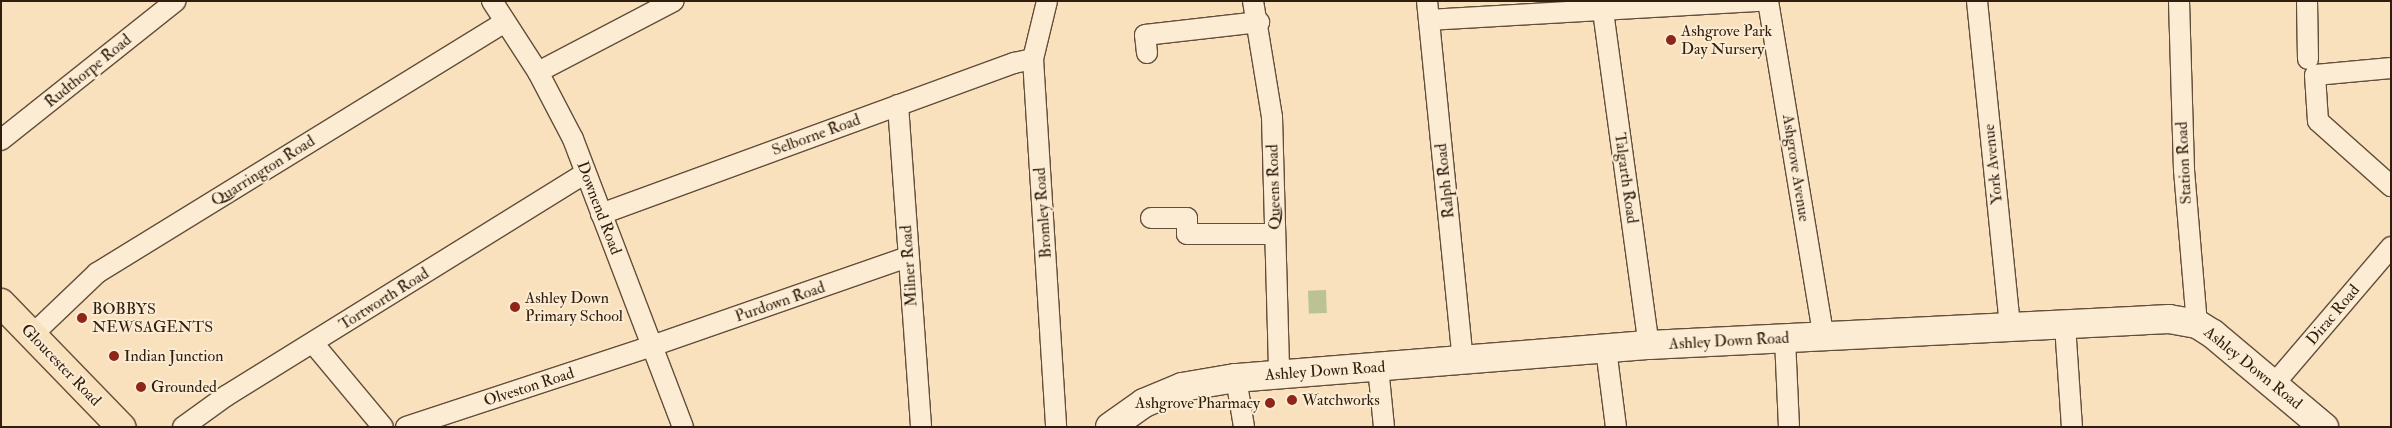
<!DOCTYPE html>
<style>
body{margin:0}
#map{position:relative;width:2392px;height:428px;overflow:hidden;background:#fae1bd;font-family:"IM FELL Double Pica",serif}
div>[style]{position:absolute}
.green>*{inset:0;background:#bbc394;transform-origin:0 0}
.roads{filter:drop-shadow(1px 0 #624e3a) drop-shadow(-1px 0 #624e3a) drop-shadow(0 1px #624e3a) drop-shadow(0 -1px #624e3a)}
.minor>*{height:20px;margin:-10px;padding:0 10px;transform-origin:10px;border-radius:10px;background:#fcecd4}
.secondary>*{height:28px;margin:-14px;padding:0 14px;transform-origin:14px;border-radius:14px;background:#fcecd4}
.primary>*{height:28px;margin:-14px;padding:0 14px;transform-origin:14px;border-radius:14px;background:#fae1bd}
.dots>*{width:14px;height:14px;translate:-50% -50%;box-sizing:border-box;border:2px solid #fcecd4;border-radius:50%}
span{translate:-50% -50%;white-space:nowrap;text-align:center;line-height:1.15;-webkit-text-stroke:4px #fcecd4;paint-order:stroke}
.poi-label{font-size:16px;color:#2f1d0e}
.left{translate:0 -50%;text-align:left}
.right{translate:-100% -50%;text-align:right}
.street-label{font-size:16px;color:#2f1d0e}
.frame{position:absolute;inset:0;border:2px solid #2f1d0e;pointer-events:none}
</style>
<div id="map">
<div class="green">
<i style="left:1326px;top:290px;width:23px;height:18px;rotate:88deg"></i>
</div>
<div class="roads">
<div class="minor">
<i style="left:492px;top:1px;width:85px;rotate:57.1deg"></i>
<i style="left:538px;top:72px;width:76px;rotate:62.4deg"></i>
<i style="left:573px;top:139px;width:308px;rotate:69.1deg"></i>
<i style="left:1047px;top:1px;width:60px;rotate:103.6deg"></i>
<i style="left:1033px;top:59px;width:369px;rotate:86.4deg"></i>
<i style="left:1253px;top:1px;width:118px;rotate:80.7deg"></i>
<i style="left:1272px;top:117px;width:257px;rotate:88.4deg"></i>
<i style="left:1427px;top:1px;width:362px;rotate:84.3deg"></i>
<i style="left:1768px;top:1px;width:338px;rotate:80.6deg"></i>
<i style="left:1977px;top:1px;width:328px;rotate:84.2deg"></i>
<i style="left:2179px;top:1px;width:169px;rotate:88.3deg"></i>
<i style="left:2184px;top:170px;width:155px;rotate:85.2deg"></i>
<i style="left:2307px;top:1px;width:58px;rotate:89deg"></i>
<i style="left:1603px;top:11px;width:337px;rotate:82.2deg"></i>
<i style="left:1429px;top:20px;width:331px;rotate:-3.3deg"></i>
<i style="left:1147px;top:53px;width:18px;rotate:-96deg"></i>
<i style="left:1145px;top:35px;width:115px;rotate:-6.5deg"></i>
<i style="left:2391px;top:68px;width:76px;rotate:174.7deg"></i>
<i style="left:2315px;top:75px;width:46px;rotate:86.3deg"></i>
<i style="left:2318px;top:121px;width:98px;rotate:41.7deg"></i>
<i style="left:538px;top:72px;width:153px;rotate:-27.6deg"></i>
<i style="left:898px;top:105px;width:323px;rotate:85.9deg"></i>
<i style="left:1px;top:140px;width:223px;rotate:-38.5deg"></i>
<i style="left:601px;top:214px;width:440px;rotate:-20.1deg"></i>
<i style="left:1014px;top:63px;width:19px;rotate:-12deg"></i>
<i style="left:1151px;top:218px;width:36px"></i>
<i style="left:1187px;top:218px;width:16px;rotate:90deg"></i>
<i style="left:1187px;top:234px;width:88px"></i>
<i style="left:2065px;top:325px;width:102px;rotate:86.1deg"></i>
<i style="left:32px;top:335px;width:90px;rotate:-43.6deg"></i>
<i style="left:97px;top:273px;width:479px;rotate:-31.6deg"></i>
<i style="left:1785px;top:339px;width:88px;rotate:87.4deg"></i>
<i style="left:313px;top:343px;width:109px;rotate:50.2deg"></i>
<i style="left:1606px;top:349px;width:79px;rotate:82.7deg"></i>
<i style="left:1378px;top:367px;width:60px;rotate:84.3deg"></i>
<i style="left:1236px;top:378px;width:50px;rotate:80.7deg"></i>
<i style="left:2275px;top:383px;width:179px;rotate:-49.5deg"></i>
<i style="left:183px;top:427px;width:53px;rotate:-35.8deg"></i>
<i style="left:226px;top:396px;width:423px;rotate:-31.8deg"></i>
<i style="left:406px;top:427px;width:259px;rotate:-18.2deg"></i>
<i style="left:652px;top:346px;width:271px;rotate:-19.2deg"></i>
</div>
<div class="secondary">
<i style="left:1110px;top:427px;width:42px;rotate:-35.2deg"></i>
<i style="left:1144px;top:403px;width:41px;rotate:-22.8deg"></i>
<i style="left:1182px;top:387px;width:55px;rotate:-9.5deg"></i>
<i style="left:1236px;top:378px;width:414px;rotate:-4.6deg"></i>
<i style="left:1649px;top:345px;width:521px;rotate:-2.86deg"></i>
<i style="left:2169px;top:319px;width:28px;rotate:10deg"></i>
<i style="left:2197px;top:324px;width:19px;rotate:32deg"></i>
<i style="left:2213px;top:334px;width:145px;rotate:40deg"></i>
</div>
<div class="primary">
<i style="left:1px;top:303px;width:173px;rotate:45.9deg"></i>
</div>
</div>
<div class="dots">
<i style="left:1671px;top:40px;background:#8f2418"></i>
<i style="left:515px;top:307px;background:#8f2418"></i>
<i style="left:82px;top:318px;background:#8f2418"></i>
<i style="left:114px;top:356px;background:#8f2418"></i>
<i style="left:141px;top:387px;background:#8f2418"></i>
<i style="left:1292px;top:400px;background:#8f2418"></i>
<i style="left:1270px;top:403px;background:#8f2418"></i>
</div>
<div class="poi-label">
<span class="left" style="left:1681px;top:40px">Ashgrove Park<br>Day Nursery</span>
<span class="left" style="left:525px;top:307px">Ashley Down<br>Primary School</span>
<span class="left" style="left:92px;top:318px">BOBBYS<br>NEWSAGENTS</span>
<span class="left" style="left:124px;top:356px">Indian Junction</span>
<span class="left" style="left:151px;top:387px">Grounded</span>
<span class="left" style="left:1302px;top:400px">Watchworks</span>
<span class="right" style="left:1260px;top:403px">Ashgrove Pharmacy</span>
</div>
<div class="street-label">
<span style="left:88px;top:71px;rotate:-39deg">Rudthorpe Road</span>
<span style="left:816px;top:135px;rotate:-20deg">Selborne Road</span>
<span style="left:2184px;top:163px;rotate:-93deg">Station Road</span>
<span style="left:1993px;top:164px;rotate:-96deg">York Avenue</span>
<span style="left:1796px;top:168px;rotate:81deg">Ashgrove Avenue</span>
<span style="left:263px;top:171px;rotate:-32deg">Quarrington Road</span>
<span style="left:1626px;top:178px;rotate:82deg">Talgarth Road</span>
<span style="left:1445px;top:181px;rotate:-96deg">Ralph Road</span>
<span style="left:1274px;top:187px;rotate:-92deg">Queens Road</span>
<span style="left:599px;top:208px;rotate:69deg">Downend Road</span>
<span style="left:1043px;top:213px;rotate:-94deg">Bromley Road</span>
<span style="left:909px;top:266px;rotate:-94deg">Milner Road</span>
<span style="left:384px;top:299px;rotate:-32deg">Tortworth Road</span>
<span style="left:780px;top:302px;rotate:-19deg">Purdown Road</span>
<span style="left:2333px;top:315px;rotate:-50deg">Dirac Road</span>
<span style="left:1729px;top:341px;rotate:-3deg">Ashley Down Road</span>
<span style="left:61px;top:365px;rotate:46deg">Gloucester Road</span>
<span style="left:2253px;top:368px;rotate:39deg">Ashley Down Road</span>
<span style="left:1325px;top:371px;rotate:-4deg">Ashley Down Road</span>
<span style="left:529px;top:387px;rotate:-18deg">Olveston Road</span>
</div>
<div class="frame"></div>
</div>
